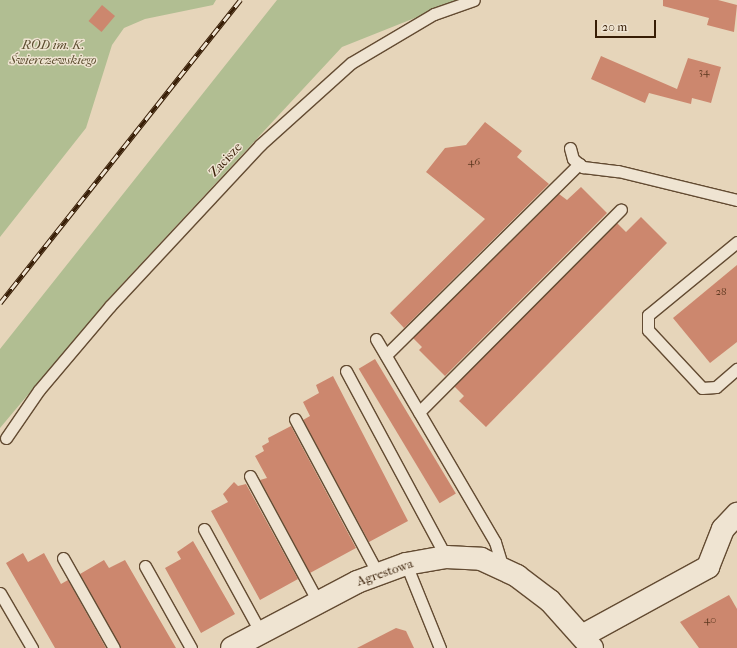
<!DOCTYPE html>
<meta charset="utf-8">
<style>
body{margin:0}
#map{position:relative;width:737px;height:648px;overflow:hidden;background:#e6d5ba;font-family:"IM FELL French Canon",serif}
div>[style]{position:absolute}
.green>*{inset:0;background:#b1be92}
.building>*{inset:0;background:#cc876e;transform-origin:0 0}
.roads{filter:drop-shadow(1px 0 #634b32) drop-shadow(-1px 0 #634b32) drop-shadow(0 1px #634b32) drop-shadow(0 -1px #634b32)}
.service>*{height:11px;margin:-5.5px;padding:0 5.5px;transform-origin:5.5px;border-radius:5.5px;background:#efe4d2}
.minor>*{height:22px;margin:-11px;padding:0 11px;transform-origin:11px;border-radius:11px;background:#efe4d2}
.rail>*{height:4.5px;margin-top:-2.25px;transform-origin:0;background:repeating-linear-gradient(90deg,#efe4d2 0 9px,#371d05 0 18px);box-sizing:border-box;border-block:1px solid #371d05}
span{translate:-50% -50%;white-space:nowrap;text-align:center;line-height:1.15;-webkit-text-stroke:3px #efe4d2;paint-order:stroke}
.number-label{font-size:11px;color:#5c381f}
.number-label span{-webkit-text-stroke-width:0}
.park-label{font-size:13px;color:#5c4d2f;font-style:italic}
.street-label{font-size:13px;color:#371d05}
.scale{position:absolute;left:595px;top:20px;width:61px;height:18px;box-sizing:border-box;border:2px solid #371d05;border-top:0;padding-left:5px;font-size:12px;line-height:14px;white-space:nowrap;color:#371d05;-webkit-text-stroke:3px #efe4d2;paint-order:stroke}
</style>
<div id="map">
<div class="green">
<i style="clip-path:polygon(0 0,216px 0,213px 5px,145px 19px,124px 28px,112px 45px,86px 128px,0 237px)"></i>
<i style="clip-path:polygon(277px 0,460px 0,342px 47px,110px 297px,0 428px,0 349px)"></i>
</div>
<div class="building">
<i style="clip-path:polygon(663px 0,718px 0,737px 5px,734px 32px,707px 25px,709px 18px,663px 6px)"></i>
<i style="left:102px;top:5px;width:17px;height:21px;rotate:40deg"></i>
<i style="clip-path:polygon(601px 56px,677px 89px,688px 58px,721px 67px,711px 103px,692px 98px,691px 104px,649px 93px,645px 103px,591px 79px)"></i>
<i style="clip-path:polygon(485px 122px,522px 151px,517px 157px,549px 184px,404px 328px,390px 313px,485px 219px,426px 172px,445px 148px,466px 145px)"></i>
<i style="clip-path:polygon(581px 187px,607px 213px,445px 376px,419px 350px,422px 347px,413px 338px,559px 194px,567px 200px)"></i>
<i style="clip-path:polygon(641px 217px,667px 243px,486px 427px,459px 401px,464px 396px,454px 386px,617px 223px,626px 232px)"></i>
<i style="clip-path:polygon(737px 265px,737px 342px,710px 363px,673px 318px)"></i>
<i style="left:375px;top:359px;width:157px;height:19px;rotate:59deg"></i>
<i style="clip-path:polygon(333px 376px,408px 521px,369px 542px,303px 420px,310px 416px,303px 402px,319px 393px,316px 385px)"></i>
<i style="clip-path:polygon(291px 426px,356px 548px,310px 573px,260px 480px,267px 478px,255px 456px,264px 451px,262px 446px,269px 442px,268px 438px)"></i>
<i style="clip-path:polygon(234px 482px,238px 486px,246px 484px,298px 579px,260px 600px,211px 511px,228px 502px,223px 494px)"></i>
<i style="clip-path:polygon(193px 541px,235px 614px,201px 633px,165px 568px,181px 559px,177px 552px)"></i>
<i style="clip-path:polygon(23px 553px,28px 562px,44px 553px,61px 584px,68px 580px,106px 648px,55px 648px,6px 563px)"></i>
<i style="clip-path:polygon(104px 560px,109px 568px,125px 560px,176px 648px,121px 648px,80px 574px)"></i>
<i style="clip-path:polygon(729px 595px,737px 609px,737px 648px,699px 648px,680px 622px)"></i>
<i style="clip-path:polygon(396px 628px,406px 631px,414px 648px,357px 648px)"></i>
</div>
<div class="roads">
<div class="service">
<i style="left:570px;top:148px;width:11px;rotate:75deg"></i>
<i style="left:573px;top:159px;width:13px;rotate:39deg"></i>
<i style="left:583px;top:167px;width:35px;rotate:7deg"></i>
<i style="left:618px;top:171px;width:122px;rotate:13.7deg"></i>
<i style="left:737px;top:242px;width:115px;rotate:140.6deg"></i>
<i style="left:648px;top:315px;width:15px;rotate:90deg"></i>
<i style="left:648px;top:330px;width:79px;rotate:47deg"></i>
<i style="left:702px;top:388px;width:14px;rotate:-4deg"></i>
<i style="left:716px;top:387px;width:28px;rotate:-41deg"></i>
<i style="left:376px;top:339px;width:235px;rotate:59.6deg"></i>
<i style="left:495px;top:542px;width:28px;rotate:73deg"></i>
<i style="left:386px;top:355px;width:272px;rotate:-44.7deg"></i>
<i style="left:346px;top:371px;width:211px;rotate:61.7deg"></i>
<i style="left:419px;top:412px;width:286px;rotate:-45.1deg"></i>
<i style="left:295px;top:419px;width:176px;rotate:61.8deg"></i>
<i style="left:6px;top:438px;width:58px;rotate:-55.5deg"></i>
<i style="left:39px;top:390px;width:110px;rotate:-49.8deg"></i>
<i style="left:110px;top:306px;width:220px;rotate:-47deg"></i>
<i style="left:260px;top:145px;width:122px;rotate:-42deg"></i>
<i style="left:351px;top:63px;width:96px;rotate:-30.6deg"></i>
<i style="left:434px;top:14px;width:42px;rotate:-19.3deg"></i>
<i style="left:250px;top:476px;width:143px;rotate:61.6deg"></i>
<i style="left:204px;top:529px;width:119px;rotate:61.3deg"></i>
<i style="left:63px;top:558px;width:103px;rotate:60.5deg"></i>
<i style="left:406px;top:564px;width:91px;rotate:68deg"></i>
<i style="left:145px;top:566px;width:94px;rotate:60.7deg"></i>
<i style="left:0;top:593px;width:64px;rotate:59.8deg"></i>
</div>
<div class="minor">
<i style="left:582px;top:636px;width:144px;rotate:-28.7deg"></i>
<i style="left:708px;top:567px;width:41px;rotate:-68.5deg"></i>
<i style="left:723px;top:529px;width:21px;rotate:-47deg"></i>
<i style="left:232px;top:648px;width:141px;rotate:-27.8deg"></i>
<i style="left:357px;top:582px;width:52px;rotate:-20.2deg"></i>
<i style="left:406px;top:564px;width:41px;rotate:-9.9deg"></i>
<i style="left:446px;top:557px;width:35px;rotate:3deg"></i>
<i style="left:481px;top:559px;width:40px;rotate:25deg"></i>
<i style="left:517px;top:576px;width:41px;rotate:37.1deg"></i>
<i style="left:550px;top:601px;width:63px;rotate:48.2deg"></i>
</div>
</div>
<div class="rail">
<i style="left:0;top:303px;width:387px;rotate:-51.6deg"></i>
</div>
<div class="number-label">
<span style="left:704px;top:72px">34</span>
<span style="left:474px;top:162px">46</span>
<span style="left:721px;top:292px">28</span>
<span style="left:710px;top:620px">40</span>
</div>
<div class="park-label">
<span style="left:53px;top:53px">ROD im. K.<br>Świerczewskiego</span>
</div>
<div class="street-label">
<span style="left:226px;top:160px;rotate:-47deg">Zacisze</span>
<span style="left:385px;top:573px;rotate:-19deg">Agrestowa</span>
</div>
<div class="scale">20 m</div>
</div>
